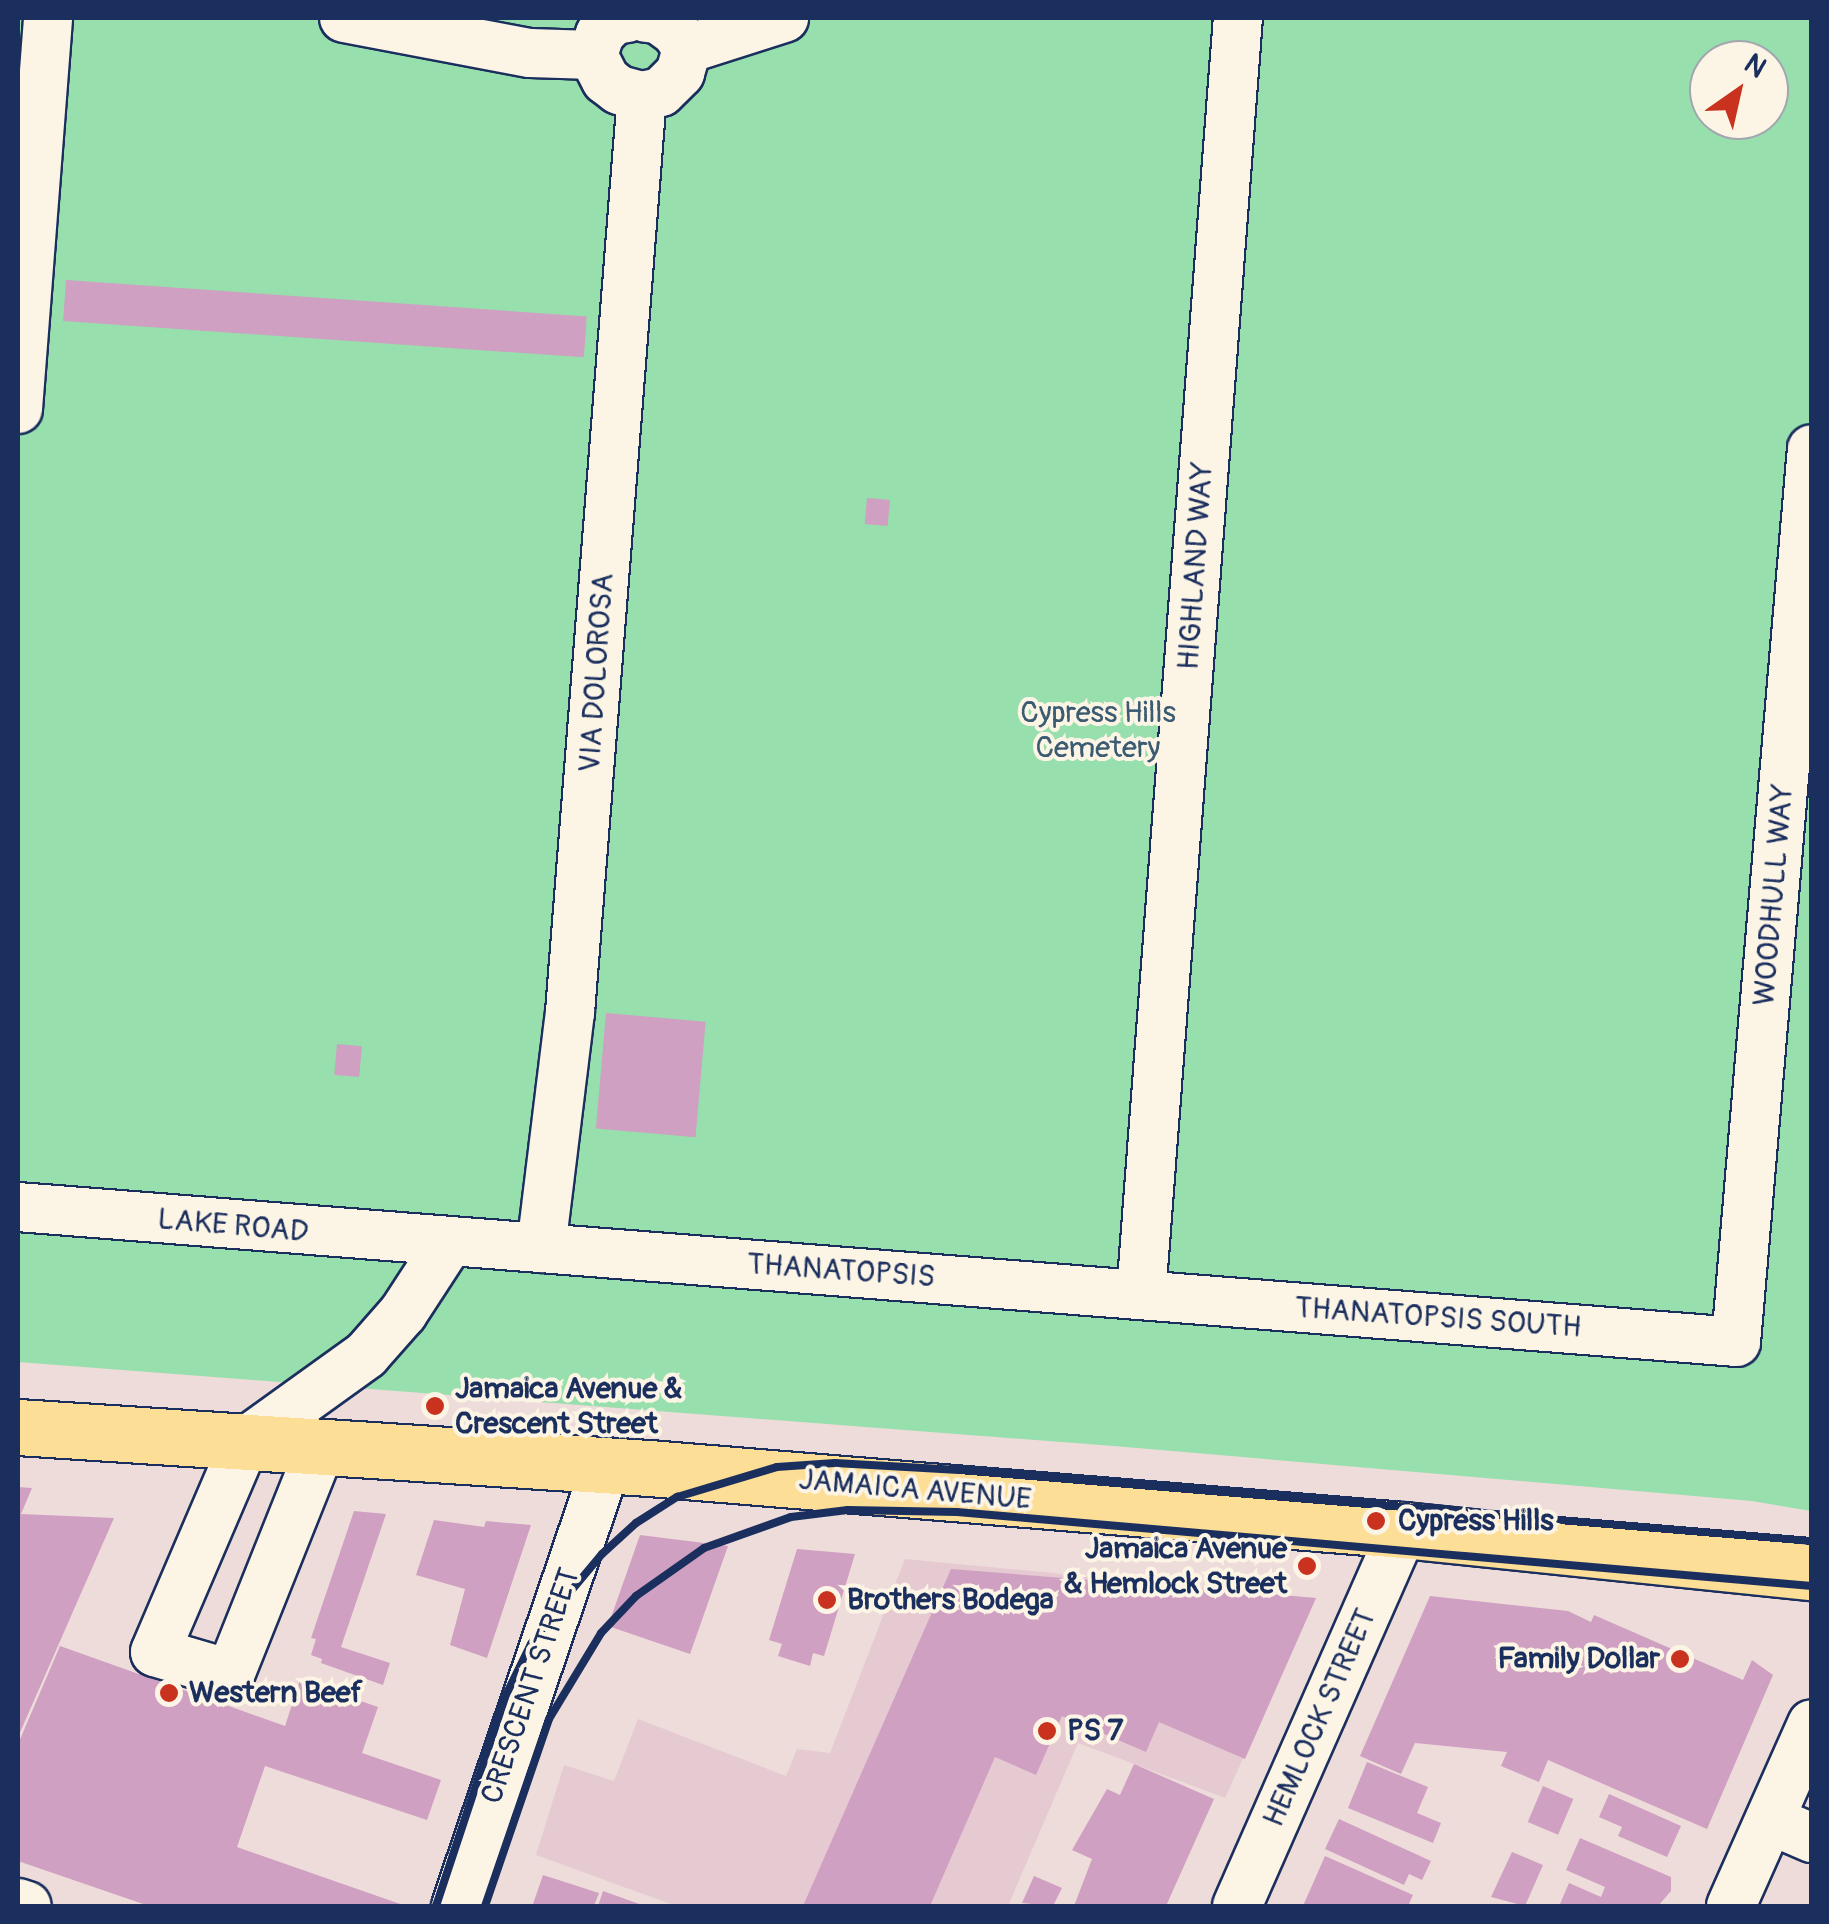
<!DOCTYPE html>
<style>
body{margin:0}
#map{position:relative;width:1829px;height:1924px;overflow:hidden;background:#eedcda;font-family:Pangolin,sans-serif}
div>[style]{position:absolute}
.built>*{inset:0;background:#e5cad2}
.green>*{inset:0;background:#97dfad}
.building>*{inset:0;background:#cfa0c1;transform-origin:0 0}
.roads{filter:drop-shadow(2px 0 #1b2f5e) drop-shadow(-2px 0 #1b2f5e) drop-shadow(0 2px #1b2f5e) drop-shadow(0 -2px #1b2f5e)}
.minor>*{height:48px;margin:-24px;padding:0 24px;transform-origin:24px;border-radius:24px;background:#fcf5e5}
.major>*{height:55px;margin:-27.5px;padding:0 27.5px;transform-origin:27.5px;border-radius:27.5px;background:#fdde96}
.rail>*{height:8px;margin:-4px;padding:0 4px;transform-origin:4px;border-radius:4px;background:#1b2f5e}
.dots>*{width:28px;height:28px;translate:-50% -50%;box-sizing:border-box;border:5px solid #fcf5e5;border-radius:50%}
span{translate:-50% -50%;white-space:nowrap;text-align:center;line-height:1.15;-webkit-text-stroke:8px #fcf5e5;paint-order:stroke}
.street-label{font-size:30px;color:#1b2f5e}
.park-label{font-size:30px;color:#3a5b72}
.poi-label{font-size:30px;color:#1b2f5e;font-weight:700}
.left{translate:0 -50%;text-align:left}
.right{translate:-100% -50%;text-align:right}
.frame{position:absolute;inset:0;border:20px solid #1b2f5e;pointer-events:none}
.north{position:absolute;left:1689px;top:40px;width:100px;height:100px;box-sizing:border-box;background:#fcf5e5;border:2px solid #a2a6af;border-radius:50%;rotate:34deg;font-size:28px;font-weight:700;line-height:40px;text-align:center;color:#1b2f5e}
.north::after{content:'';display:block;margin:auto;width:35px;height:45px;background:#c8321e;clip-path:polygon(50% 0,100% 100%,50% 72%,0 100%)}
</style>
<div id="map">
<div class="built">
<i style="clip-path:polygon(905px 1559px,1316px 1598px,1225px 1798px,1078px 1743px,1008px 1906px,676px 1906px,536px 1855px,564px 1765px,614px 1781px,638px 1719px,786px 1776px,797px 1749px,830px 1753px)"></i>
</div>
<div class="green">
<i style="clip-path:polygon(evenodd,18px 18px,1811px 18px,1811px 1511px,1752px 1501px,1114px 1446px,18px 1362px,18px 18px,1709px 60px,1769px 60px,1769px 120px,1709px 120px,1709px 60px)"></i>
</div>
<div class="building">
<i style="left:66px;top:280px;width:522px;height:41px;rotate:4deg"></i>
<i style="left:867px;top:498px;width:23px;height:26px;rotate:5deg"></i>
<i style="left:606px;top:1013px;width:100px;height:116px;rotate:5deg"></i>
<i style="left:337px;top:1044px;width:25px;height:31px;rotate:5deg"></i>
<i style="clip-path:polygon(18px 1487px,32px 1488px,21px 1514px,114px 1518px,18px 1737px)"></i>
<i style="clip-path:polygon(354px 1511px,386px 1514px,341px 1647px,390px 1663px,383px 1685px,321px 1663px,322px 1659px,311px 1655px,316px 1639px,311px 1638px)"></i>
<i style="clip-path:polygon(434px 1520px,484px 1527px,486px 1521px,531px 1525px,487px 1658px,450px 1645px,465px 1589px,416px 1575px)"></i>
<i style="clip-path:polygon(640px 1535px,728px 1546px,690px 1654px,608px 1626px)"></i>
<i style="clip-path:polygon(797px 1549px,855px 1554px,824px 1656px,813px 1653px,810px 1666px,778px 1656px,782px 1644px,769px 1640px)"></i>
<i style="clip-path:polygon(951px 1569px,1316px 1598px,1245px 1759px,1159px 1722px,1146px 1752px,1062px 1716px,1036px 1775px,995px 1757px,930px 1906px,803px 1906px)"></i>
<i style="clip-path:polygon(1430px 1596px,1568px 1611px,1591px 1622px,1594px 1615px,1743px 1680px,1752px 1660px,1773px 1675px,1707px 1829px,1548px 1760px,1539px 1782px,1501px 1766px,1507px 1752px,1415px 1743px,1401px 1774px,1360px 1756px)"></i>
<i style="clip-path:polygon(60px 1646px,285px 1726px,300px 1680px,378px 1707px,362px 1753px,441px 1780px,427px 1820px,265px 1766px,237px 1847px,406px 1906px,149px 1906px,18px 1861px,18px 1744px)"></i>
<i style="clip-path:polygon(1367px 1762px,1428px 1787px,1417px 1813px,1441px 1823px,1433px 1843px,1348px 1808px)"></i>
<i style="clip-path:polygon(1134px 1764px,1214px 1799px,1166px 1906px,1074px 1906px,1092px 1859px,1072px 1850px,1107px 1789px,1120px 1795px)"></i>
<i style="left:1543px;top:1786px;width:33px;height:39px;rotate:23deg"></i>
<i style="clip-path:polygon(1609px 1794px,1681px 1826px,1667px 1857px,1618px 1836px,1622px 1827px,1599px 1817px)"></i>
<i style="clip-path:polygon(1339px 1819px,1431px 1861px,1422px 1880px,1409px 1874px,1404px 1885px,1325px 1849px)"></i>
<i style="clip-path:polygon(1580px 1838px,1671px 1877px,1671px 1891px,1658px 1906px,1560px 1904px,1569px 1883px,1601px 1897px,1605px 1887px,1566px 1870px)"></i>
<i style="clip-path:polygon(1512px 1852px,1543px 1865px,1525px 1906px,1491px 1897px)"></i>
<i style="clip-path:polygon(1325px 1856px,1413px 1895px,1408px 1906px,1303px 1906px)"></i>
<i style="clip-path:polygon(543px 1875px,599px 1893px,594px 1906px,533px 1904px)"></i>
<i style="clip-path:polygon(1034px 1876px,1062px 1888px,1053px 1906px,1022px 1903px)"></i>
<i style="clip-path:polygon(603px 1891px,645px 1906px,598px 1906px)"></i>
</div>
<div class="roads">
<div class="minor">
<i style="left:344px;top:18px;width:189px;rotate:10.7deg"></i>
<i style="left:530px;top:53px;width:63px;rotate:1.8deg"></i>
<i style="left:627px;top:18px;width:13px;rotate:171deg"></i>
<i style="left:614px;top:20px;width:20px;rotate:135deg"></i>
<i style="left:600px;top:34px;width:22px;rotate:108deg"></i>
<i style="left:593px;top:55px;width:28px;rotate:63deg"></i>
<i style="left:606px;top:80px;width:16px;rotate:38deg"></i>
<i style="left:619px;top:90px;width:24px;rotate:15deg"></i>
<i style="left:642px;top:96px;width:19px;rotate:-12deg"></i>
<i style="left:661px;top:92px;width:27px;rotate:-45deg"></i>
<i style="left:680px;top:73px;width:25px;rotate:-74deg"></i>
<i style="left:687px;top:49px;width:20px;rotate:-123deg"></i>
<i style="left:676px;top:32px;width:22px;rotate:-144deg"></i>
<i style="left:658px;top:19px;width:12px;rotate:-175deg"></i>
<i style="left:687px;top:49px;width:102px;rotate:-17.7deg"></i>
<i style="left:18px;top:409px;width:392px;rotate:-85.6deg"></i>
<i style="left:18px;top:1207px;width:1723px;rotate:4.49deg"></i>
<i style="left:1736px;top:1342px;width:896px;rotate:-85.14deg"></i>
<i style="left:541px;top:1248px;width:238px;rotate:-83deg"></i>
<i style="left:570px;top:1012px;width:919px;rotate:-85.51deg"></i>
<i style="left:1141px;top:1295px;width:1281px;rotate:-85.66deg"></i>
<i style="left:321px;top:1447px;width:245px;rotate:111.8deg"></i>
<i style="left:230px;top:1674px;width:78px;rotate:-163.7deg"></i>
<i style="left:155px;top:1652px;width:228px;rotate:-66.8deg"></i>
<i style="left:245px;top:1442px;width:149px;rotate:-35.7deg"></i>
<i style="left:366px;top:1355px;width:56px;rotate:-48.6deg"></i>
<i style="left:403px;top:1313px;width:82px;rotate:-56.9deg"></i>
<i style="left:1770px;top:1820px;width:46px;rotate:23.2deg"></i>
<i style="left:18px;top:1903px;width:9px;rotate:18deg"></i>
<i style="left:456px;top:1906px;width:465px;rotate:-71.2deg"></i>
<i style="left:1237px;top:1906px;width:411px;rotate:-66.2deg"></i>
<i style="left:1731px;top:1906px;width:199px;rotate:-66deg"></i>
</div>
<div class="major">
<i style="left:18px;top:1427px;width:632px;rotate:3.72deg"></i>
<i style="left:649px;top:1468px;width:757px;rotate:4.7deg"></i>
<i style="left:1403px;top:1530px;width:411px;rotate:5.9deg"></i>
</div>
</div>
<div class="rail">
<i style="left:436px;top:1906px;width:220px;rotate:-71.7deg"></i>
<i style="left:505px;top:1697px;width:59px;rotate:-63.9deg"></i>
<i style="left:531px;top:1644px;width:59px;rotate:-53.3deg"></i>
<i style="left:566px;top:1597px;width:56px;rotate:-50.1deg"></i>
<i style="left:602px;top:1554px;width:46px;rotate:-42.4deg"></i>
<i style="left:636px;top:1523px;width:49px;rotate:-32.4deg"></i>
<i style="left:677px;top:1497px;width:104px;rotate:-16.7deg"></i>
<i style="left:777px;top:1467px;width:58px;rotate:-3.9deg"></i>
<i style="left:835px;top:1463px;width:124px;rotate:3.2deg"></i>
<i style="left:959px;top:1470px;width:856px;rotate:4.76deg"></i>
<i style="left:485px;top:1906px;width:198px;rotate:-71.1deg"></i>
<i style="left:549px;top:1719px;width:100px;rotate:-58.8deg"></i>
<i style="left:601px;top:1633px;width:51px;rotate:-46.6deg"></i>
<i style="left:636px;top:1596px;width:83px;rotate:-35.2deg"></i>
<i style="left:704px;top:1548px;width:92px;rotate:-19.6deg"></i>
<i style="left:791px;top:1517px;width:57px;rotate:-7deg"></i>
<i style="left:848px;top:1510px;width:109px;rotate:1.1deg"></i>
<i style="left:957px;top:1512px;width:858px;rotate:4.95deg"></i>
</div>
<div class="dots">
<i style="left:435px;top:1406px;background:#c8321e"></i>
<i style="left:1376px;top:1521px;background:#c8321e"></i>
<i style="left:1307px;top:1566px;background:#c8321e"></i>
<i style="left:827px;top:1600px;background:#c8321e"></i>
<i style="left:1680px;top:1659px;background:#c8321e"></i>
<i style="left:169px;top:1693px;background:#c8321e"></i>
<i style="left:1047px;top:1731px;background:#c8321e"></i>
</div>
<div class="street-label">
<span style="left:1196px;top:566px;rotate:-86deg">HIGHLAND WAY</span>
<span style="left:597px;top:673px;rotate:-86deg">VIA DOLOROSA</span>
<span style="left:1774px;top:895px;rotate:-85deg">WOODHULL WAY</span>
<span style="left:233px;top:1226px;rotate:5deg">LAKE ROAD</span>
<span style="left:841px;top:1271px;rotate:4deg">THANATOPSIS</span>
<span style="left:1438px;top:1318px;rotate:4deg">THANATOPSIS SOUTH</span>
<span style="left:915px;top:1490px;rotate:5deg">JAMAICA AVENUE</span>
<span style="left:531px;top:1686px;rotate:-71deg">CRESCENT STREET</span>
<span style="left:1320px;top:1718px;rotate:-66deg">HEMLOCK STREET</span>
</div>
<div class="park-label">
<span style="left:1098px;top:730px">Cypress Hills<br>Cemetery</span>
</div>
<div class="poi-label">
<span class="left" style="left:455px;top:1406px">Jamaica Avenue &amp;<br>Crescent Street</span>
<span class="left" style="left:1398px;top:1521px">Cypress Hills</span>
<span class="right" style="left:1287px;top:1566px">Jamaica Avenue<br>&amp; Hemlock Street</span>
<span class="left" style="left:847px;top:1600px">Brothers Bodega</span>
<span class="right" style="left:1660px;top:1659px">Family Dollar</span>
<span class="left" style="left:189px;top:1693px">Western Beef</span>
<span class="left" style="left:1067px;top:1731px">PS 7</span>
</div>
<div class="frame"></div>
<div class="north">N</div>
</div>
